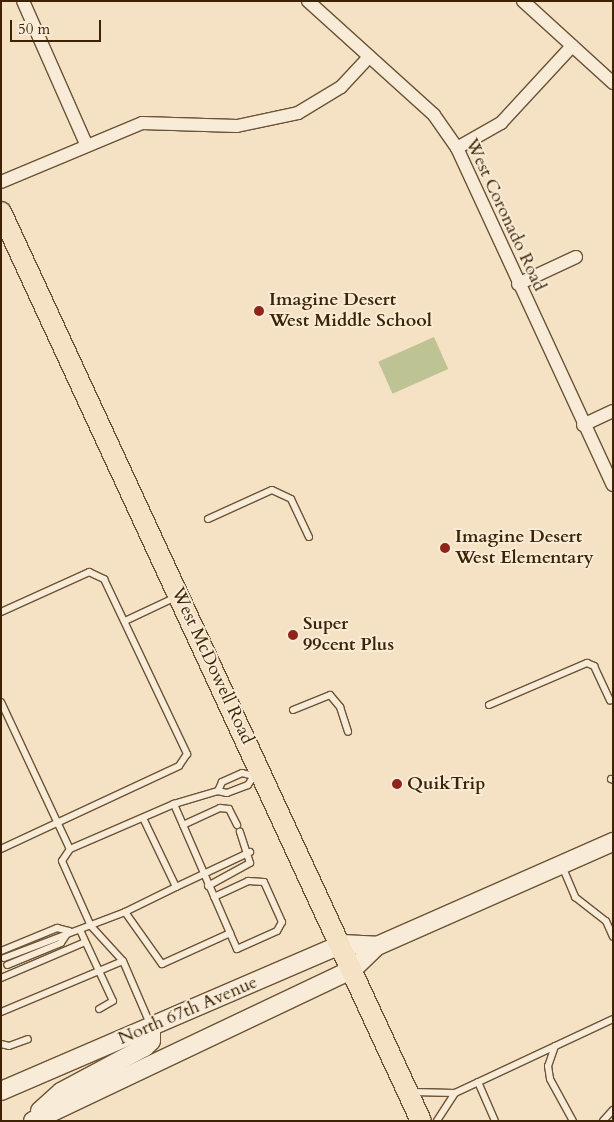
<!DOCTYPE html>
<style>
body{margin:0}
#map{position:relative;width:614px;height:1122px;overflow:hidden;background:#f5e2c5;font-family:Cardo,serif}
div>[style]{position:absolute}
.green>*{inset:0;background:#bec393;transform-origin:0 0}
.roads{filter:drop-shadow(1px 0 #6b5334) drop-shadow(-1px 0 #6b5334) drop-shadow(0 1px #6b5334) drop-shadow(0 -1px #6b5334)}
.service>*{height:6px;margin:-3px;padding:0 3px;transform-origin:3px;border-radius:3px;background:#f8ecd9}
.minor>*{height:12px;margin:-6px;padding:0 6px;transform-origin:6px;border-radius:6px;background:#f8ecd9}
.secondary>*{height:18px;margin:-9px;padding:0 9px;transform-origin:9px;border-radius:9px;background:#f8ecd9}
.primary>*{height:20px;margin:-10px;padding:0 10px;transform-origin:10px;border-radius:10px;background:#f5e2c5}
.dots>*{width:14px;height:14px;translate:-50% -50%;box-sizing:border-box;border:2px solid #f8ecd9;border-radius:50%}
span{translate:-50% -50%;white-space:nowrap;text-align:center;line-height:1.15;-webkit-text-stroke:4px #f8ecd9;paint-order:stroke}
.street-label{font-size:18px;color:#3d2303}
.poi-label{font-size:18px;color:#3d2303;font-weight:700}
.left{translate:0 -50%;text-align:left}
.frame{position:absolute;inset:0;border:2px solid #3d2303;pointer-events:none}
.scale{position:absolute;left:10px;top:20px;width:91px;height:22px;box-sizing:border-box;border:2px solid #3d2303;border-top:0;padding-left:6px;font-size:15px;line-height:18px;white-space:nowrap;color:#3d2303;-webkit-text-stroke:4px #f8ecd9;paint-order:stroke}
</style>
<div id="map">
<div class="green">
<i style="left:434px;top:337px;width:35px;height:61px;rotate:66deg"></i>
</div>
<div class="roads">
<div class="service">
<i style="left:208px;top:519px;width:70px;rotate:-24.4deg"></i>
<i style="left:272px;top:490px;width:21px;rotate:25deg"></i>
<i style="left:291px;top:499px;width:42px;rotate:64.7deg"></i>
<i style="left:1px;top:612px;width:97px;rotate:-24.4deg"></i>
<i style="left:89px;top:572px;width:17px;rotate:25deg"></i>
<i style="left:104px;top:579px;width:194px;rotate:64.6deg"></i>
<i style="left:187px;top:754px;width:14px;rotate:124deg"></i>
<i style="left:179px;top:766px;width:196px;rotate:155deg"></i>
<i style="left:125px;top:621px;width:56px;rotate:-25.2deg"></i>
<i style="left:1px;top:702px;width:162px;rotate:64.9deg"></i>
<i style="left:70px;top:849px;width:113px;rotate:-23.4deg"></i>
<i style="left:174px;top:804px;width:46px;rotate:-16.5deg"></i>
<i style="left:489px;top:705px;width:107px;rotate:-23.2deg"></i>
<i style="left:587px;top:663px;width:8px;rotate:23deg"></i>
<i style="left:594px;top:666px;width:38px;rotate:65deg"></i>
<i style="left:293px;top:710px;width:40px;rotate:-22deg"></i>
<i style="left:330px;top:695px;width:16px;rotate:50deg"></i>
<i style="left:340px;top:707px;width:26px;rotate:72deg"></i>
<i style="left:250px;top:775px;width:8px;rotate:-166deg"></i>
<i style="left:242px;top:773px;width:22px;rotate:156deg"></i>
<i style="left:222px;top:782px;width:10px;rotate:114deg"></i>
<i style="left:218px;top:791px;width:9px;rotate:13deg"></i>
<i style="left:227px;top:793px;width:22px;rotate:-21deg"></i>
<i style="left:248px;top:785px;width:15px;rotate:-58deg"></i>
<i style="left:611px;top:779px;width:2px;rotate:27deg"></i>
<i style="left:143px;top:818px;width:76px;rotate:64.4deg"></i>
<i style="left:176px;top:887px;width:57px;rotate:153.9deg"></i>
<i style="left:125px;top:912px;width:64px;rotate:54.6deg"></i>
<i style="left:162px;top:964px;width:75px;rotate:-24.5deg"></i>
<i style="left:230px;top:933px;width:141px;rotate:-113.5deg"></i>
<i style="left:183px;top:825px;width:41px;rotate:-24.7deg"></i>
<i style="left:220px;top:808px;width:9px;rotate:6deg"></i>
<i style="left:229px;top:809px;width:18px;rotate:63deg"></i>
<i style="left:70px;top:849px;width:14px;rotate:124deg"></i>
<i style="left:62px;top:861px;width:71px;rotate:66deg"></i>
<i style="left:91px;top:926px;width:47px;rotate:47.6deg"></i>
<i style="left:123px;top:961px;width:71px;rotate:66.7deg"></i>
<i style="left:562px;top:866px;width:34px;rotate:67deg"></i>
<i style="left:575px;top:897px;width:39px;rotate:38deg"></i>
<i style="left:606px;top:921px;width:17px;rotate:66deg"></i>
<i style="left:208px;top:886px;width:48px;rotate:-28.7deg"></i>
<i style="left:250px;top:863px;width:33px;rotate:-108deg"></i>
<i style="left:176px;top:887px;width:82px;rotate:-25.3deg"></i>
<i style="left:214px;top:897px;width:38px;rotate:-25deg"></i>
<i style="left:248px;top:881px;width:16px;rotate:4deg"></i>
<i style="left:264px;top:882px;width:44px;rotate:65.8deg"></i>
<i style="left:282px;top:922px;width:10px;rotate:119deg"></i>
<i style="left:277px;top:931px;width:44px;rotate:155.8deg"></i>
<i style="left:237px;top:949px;width:17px;rotate:-114deg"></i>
<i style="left:80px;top:930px;width:78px;rotate:65.1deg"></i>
<i style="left:113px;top:1001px;width:16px;rotate:150deg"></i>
<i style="left:1px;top:951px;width:61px;rotate:-22.3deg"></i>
<i style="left:57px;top:928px;width:12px;rotate:14deg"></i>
<i style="left:69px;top:931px;width:14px;rotate:124deg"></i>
<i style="left:61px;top:943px;width:58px;rotate:157.8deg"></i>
<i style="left:4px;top:958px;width:129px;rotate:-20.8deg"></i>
<i style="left:1px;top:978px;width:91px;rotate:-23.2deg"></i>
<i style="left:1px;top:1012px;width:132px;rotate:-22.7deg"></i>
<i style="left:1px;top:1044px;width:8px;rotate:14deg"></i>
<i style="left:9px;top:1046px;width:20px;rotate:-20deg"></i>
<i style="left:555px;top:1046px;width:21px;rotate:109deg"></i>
<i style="left:548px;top:1066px;width:13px;rotate:81deg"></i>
<i style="left:550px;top:1079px;width:48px;rotate:61.3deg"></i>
<i style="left:478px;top:1082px;width:43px;rotate:66.4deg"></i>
<i style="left:412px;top:1092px;width:43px;rotate:1.3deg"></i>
<i style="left:455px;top:1093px;width:33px;rotate:123deg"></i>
<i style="left:455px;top:1093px;width:174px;rotate:-25.1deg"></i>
<i style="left:603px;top:1121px;width:15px;rotate:-48deg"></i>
</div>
<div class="minor">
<i style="left:23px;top:1px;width:156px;rotate:66.2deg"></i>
<i style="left:308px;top:1px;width:170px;rotate:42.1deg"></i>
<i style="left:434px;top:115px;width:40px;rotate:55.1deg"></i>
<i style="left:457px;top:148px;width:371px;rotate:65.2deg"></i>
<i style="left:523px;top:1px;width:122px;rotate:42.3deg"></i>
<i style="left:457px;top:148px;width:51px;rotate:-29.6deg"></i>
<i style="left:501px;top:123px;width:105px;rotate:-47.3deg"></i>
<i style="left:1px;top:182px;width:153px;rotate:-22.7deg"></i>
<i style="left:142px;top:123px;width:95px;rotate:1.8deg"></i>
<i style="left:237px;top:126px;width:62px;rotate:-12deg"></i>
<i style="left:298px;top:113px;width:50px;rotate:-31.2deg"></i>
<i style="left:341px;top:87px;width:41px;rotate:-47deg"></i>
<i style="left:518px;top:284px;width:64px;rotate:-25deg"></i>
<i style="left:583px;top:425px;width:33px;rotate:-25deg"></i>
</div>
<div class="secondary">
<i style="left:1px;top:1091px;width:371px;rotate:-23.3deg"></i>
<i style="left:342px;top:944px;width:35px;rotate:3deg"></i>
<i style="left:40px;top:1111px;width:28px;rotate:-42deg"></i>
<i style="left:61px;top:1092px;width:95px;rotate:-28.2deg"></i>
<i style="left:145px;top:1047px;width:8px;rotate:-45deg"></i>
<i style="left:151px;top:1041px;width:14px;rotate:-90deg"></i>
<i style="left:33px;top:1121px;width:354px;rotate:-25.4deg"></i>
<i style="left:353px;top:969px;width:33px;rotate:-44deg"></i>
<i style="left:377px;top:946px;width:258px;rotate:-23.8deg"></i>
</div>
<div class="primary">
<i style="left:1px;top:212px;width:1001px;rotate:65.2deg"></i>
</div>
</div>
<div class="dots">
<i style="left:259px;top:311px;background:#8f2418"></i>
<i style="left:445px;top:548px;background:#8f2418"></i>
<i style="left:293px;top:635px;background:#8f2418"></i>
<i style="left:397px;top:784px;background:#8f2418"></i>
</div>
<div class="street-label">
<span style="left:505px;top:215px;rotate:65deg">West Coronado Road</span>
<span style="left:212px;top:666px;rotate:65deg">West McDowell Road</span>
<span style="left:188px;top:1011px;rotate:-23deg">North 67th Avenue</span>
</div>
<div class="poi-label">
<span class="left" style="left:269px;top:311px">Imagine Desert<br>West Middle School</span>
<span class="left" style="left:455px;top:548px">Imagine Desert<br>West Elementary</span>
<span class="left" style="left:303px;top:635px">Super<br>99cent Plus</span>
<span class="left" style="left:407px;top:784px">QuikTrip</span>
</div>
<div class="frame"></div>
<div class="scale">50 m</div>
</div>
